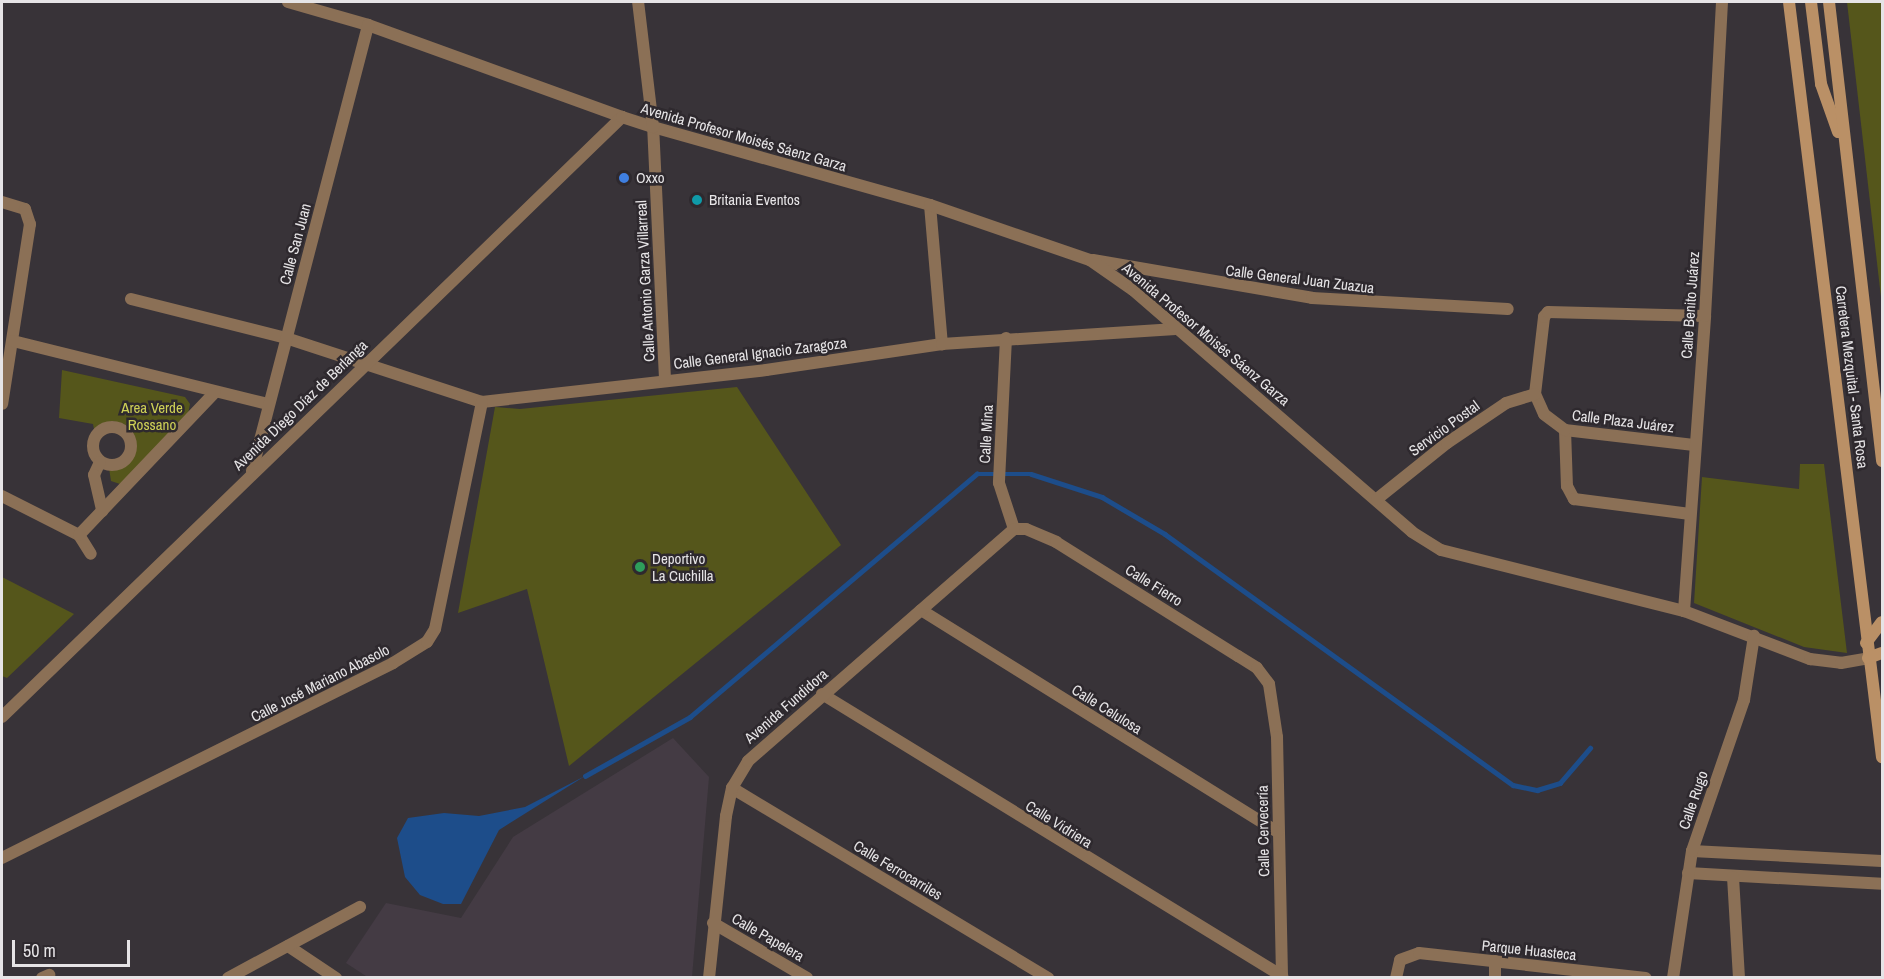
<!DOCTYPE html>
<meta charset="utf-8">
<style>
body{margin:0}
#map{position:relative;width:1884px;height:979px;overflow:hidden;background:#383338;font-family:"Archivo Narrow",sans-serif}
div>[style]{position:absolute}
.built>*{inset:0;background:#443b44}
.green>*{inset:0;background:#55561b}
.water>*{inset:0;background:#1d4d8a}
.stream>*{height:4.5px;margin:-2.25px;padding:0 2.25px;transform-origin:2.25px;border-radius:2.25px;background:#1d4d8a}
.minor>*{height:12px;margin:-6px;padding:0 6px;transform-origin:6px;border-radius:6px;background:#8b7056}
.minor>.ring{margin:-6px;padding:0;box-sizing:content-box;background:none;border:12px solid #8b7056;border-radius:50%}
.tertiary>*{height:12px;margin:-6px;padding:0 6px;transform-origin:6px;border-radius:6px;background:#8b7056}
.secondary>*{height:12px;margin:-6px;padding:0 6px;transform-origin:6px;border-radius:6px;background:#ba9066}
.dots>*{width:16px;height:16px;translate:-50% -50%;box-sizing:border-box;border:3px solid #2e292e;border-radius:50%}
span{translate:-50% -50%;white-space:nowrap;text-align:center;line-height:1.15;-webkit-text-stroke:5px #2e292e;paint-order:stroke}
.street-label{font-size:15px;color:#e6e4e6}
.poi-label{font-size:15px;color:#e6e4e6}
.left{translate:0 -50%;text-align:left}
.park-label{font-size:15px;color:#ced056}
.frame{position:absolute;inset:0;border:3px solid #e6e4e6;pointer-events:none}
.scale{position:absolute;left:12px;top:940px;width:118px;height:27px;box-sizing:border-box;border:3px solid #e6e4e6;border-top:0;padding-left:8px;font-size:18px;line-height:21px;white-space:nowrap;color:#e6e4e6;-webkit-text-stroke:4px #2e292e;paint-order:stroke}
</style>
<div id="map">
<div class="built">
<i style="clip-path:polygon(673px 738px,709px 777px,692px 977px,369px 978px,346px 963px,386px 903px,461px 918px,513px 837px)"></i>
</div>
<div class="green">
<i style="clip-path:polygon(1847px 2px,1882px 2px,1882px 306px)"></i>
<i style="clip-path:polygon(62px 370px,185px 397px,190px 404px,188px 414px,120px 484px,111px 481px,109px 468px,133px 457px,135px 438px,124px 424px,112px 421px,94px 429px,93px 424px,59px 418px)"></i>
<i style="clip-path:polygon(737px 387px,841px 545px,569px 766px,527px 589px,458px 613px,495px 407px,520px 409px)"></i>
<i style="clip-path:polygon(1800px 464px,1824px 464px,1847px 653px,1804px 647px,1694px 603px,1702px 477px,1799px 489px)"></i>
<i style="clip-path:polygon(2px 577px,74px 614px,7px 678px,2px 676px)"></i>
</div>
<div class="water">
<i style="clip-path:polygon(585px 776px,499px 830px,461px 904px,443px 904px,420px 895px,405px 877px,397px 838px,408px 818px,444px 813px,479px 816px,525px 807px)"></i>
</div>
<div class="stream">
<i style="left:585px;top:776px;width:120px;rotate:-29.3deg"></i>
<i style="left:690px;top:717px;width:376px;rotate:-40.3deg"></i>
<i style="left:977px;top:474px;width:54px"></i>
<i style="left:1031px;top:474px;width:75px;rotate:17.9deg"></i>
<i style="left:1102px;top:497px;width:73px;rotate:30.4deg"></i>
<i style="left:1165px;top:534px;width:429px;rotate:35.8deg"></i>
<i style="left:1513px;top:785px;width:25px;rotate:12deg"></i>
<i style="left:1537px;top:790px;width:24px;rotate:-17deg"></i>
<i style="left:1560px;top:783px;width:46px;rotate:-49.4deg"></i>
</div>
<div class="minor">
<i style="left:288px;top:2px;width:83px;rotate:16deg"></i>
<i style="left:368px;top:25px;width:270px;rotate:19.9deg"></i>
<i style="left:2px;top:202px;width:24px;rotate:17deg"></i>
<i style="left:25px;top:209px;width:16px;rotate:72deg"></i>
<i style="left:30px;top:224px;width:182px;rotate:98.8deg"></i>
<i style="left:930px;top:205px;width:140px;rotate:85.1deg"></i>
<i style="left:1093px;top:260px;width:222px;rotate:9.8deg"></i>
<i style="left:1312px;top:298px;width:196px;rotate:3.2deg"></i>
<i style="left:131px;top:299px;width:160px;rotate:14.1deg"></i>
<i style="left:286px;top:338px;width:206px;rotate:18.1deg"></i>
<i style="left:482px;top:402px;width:286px;rotate:-6.4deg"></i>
<i style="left:766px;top:370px;width:178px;rotate:-8.4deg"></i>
<i style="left:942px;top:344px;width:234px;rotate:-3.7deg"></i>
<i style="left:1006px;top:338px;width:145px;rotate:92.8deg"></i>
<i style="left:999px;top:483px;width:48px;rotate:71.9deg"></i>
<i style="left:13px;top:341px;width:262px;rotate:13.9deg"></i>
<i style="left:665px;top:379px;width:252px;rotate:-92.7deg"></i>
<i style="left:653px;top:127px;width:288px;rotate:15.7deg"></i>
<i style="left:930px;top:205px;width:169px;rotate:19deg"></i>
<i style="left:1090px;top:260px;width:52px;rotate:34.9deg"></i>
<i style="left:1133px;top:290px;width:369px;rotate:40.9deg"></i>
<i style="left:1412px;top:532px;width:34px;rotate:32deg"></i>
<i style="left:1441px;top:550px;width:251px;rotate:14.1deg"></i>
<i style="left:1684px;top:611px;width:135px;rotate:20.9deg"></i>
<i style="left:1810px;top:659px;width:31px;rotate:7deg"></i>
<i style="left:1841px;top:663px;width:27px;rotate:-10deg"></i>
<i class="ring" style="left:93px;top:427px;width:26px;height:26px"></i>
<i style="left:1565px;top:430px;width:56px;rotate:88deg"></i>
<i style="left:1567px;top:486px;width:15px;rotate:62deg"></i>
<i style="left:1574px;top:499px;width:117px;rotate:7.4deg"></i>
<i style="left:1694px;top:445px;width:130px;rotate:-173.4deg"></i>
<i style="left:1565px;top:430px;width:26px;rotate:-143deg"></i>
<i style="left:1544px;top:414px;width:22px;rotate:-114deg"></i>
<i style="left:1535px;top:394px;width:78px;rotate:-83.3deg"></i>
<i style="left:1544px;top:317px;width:6px;rotate:-51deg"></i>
<i style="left:1548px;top:312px;width:157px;rotate:1.5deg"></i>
<i style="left:100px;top:462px;width:14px;rotate:115deg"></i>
<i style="left:94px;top:475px;width:37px;rotate:77deg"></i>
<i style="left:252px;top:471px;width:461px;rotate:-75.4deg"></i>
<i style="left:2px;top:496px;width:86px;rotate:26.9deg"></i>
<i style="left:79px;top:535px;width:22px;rotate:58deg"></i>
<i style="left:1377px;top:499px;width:90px;rotate:-38.7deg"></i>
<i style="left:1447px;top:443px;width:71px;rotate:-34.1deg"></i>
<i style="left:1506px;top:403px;width:30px;rotate:-17deg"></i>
<i style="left:1014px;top:529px;width:12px"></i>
<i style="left:1026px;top:529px;width:33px;rotate:23deg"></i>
<i style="left:1056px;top:542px;width:215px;rotate:32.1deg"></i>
<i style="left:1238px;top:656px;width:22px;rotate:32deg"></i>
<i style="left:1257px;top:668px;width:20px;rotate:53deg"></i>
<i style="left:1269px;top:684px;width:54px;rotate:81.4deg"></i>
<i style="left:1277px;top:737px;width:241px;rotate:88.8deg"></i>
<i style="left:79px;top:535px;width:197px;rotate:-46.4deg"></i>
<i style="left:921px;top:610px;width:420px;rotate:31.9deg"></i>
<i style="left:1684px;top:611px;width:296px;rotate:-85.9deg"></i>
<i style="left:1705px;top:316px;width:314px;rotate:-86.9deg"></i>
<i style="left:822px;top:694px;width:540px;rotate:31.51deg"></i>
<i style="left:732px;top:788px;width:369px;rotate:31deg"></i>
<i style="left:1692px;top:851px;width:190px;rotate:3deg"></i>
<i style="left:2px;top:858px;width:437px;rotate:-26.5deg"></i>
<i style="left:393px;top:663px;width:40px;rotate:-32deg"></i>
<i style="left:427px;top:642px;width:15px;rotate:-58deg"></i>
<i style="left:435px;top:629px;width:232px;rotate:-78.3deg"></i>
<i style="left:1688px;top:873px;width:194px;rotate:3.2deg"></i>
<i style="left:1733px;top:877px;width:101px;rotate:86.6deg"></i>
<i style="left:713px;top:923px;width:109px;rotate:30.3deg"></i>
<i style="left:288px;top:946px;width:58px;rotate:33.7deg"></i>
<i style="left:42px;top:978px;width:8px;rotate:-23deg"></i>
<i style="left:228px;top:978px;width:150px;rotate:-28.3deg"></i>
<i style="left:709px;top:978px;width:163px;rotate:-84deg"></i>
<i style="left:726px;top:816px;width:29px;rotate:-78deg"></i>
<i style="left:732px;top:788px;width:31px;rotate:-59deg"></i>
<i style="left:748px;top:761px;width:353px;rotate:-41.1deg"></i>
<i style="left:1396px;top:978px;width:18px;rotate:-77deg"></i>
<i style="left:1400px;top:960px;width:20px;rotate:-20deg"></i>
<i style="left:1419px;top:953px;width:228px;rotate:6.3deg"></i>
<i style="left:1495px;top:978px;width:17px;rotate:-90deg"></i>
<i style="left:1673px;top:978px;width:128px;rotate:-81.5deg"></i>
<i style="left:1692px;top:851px;width:160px;rotate:-71deg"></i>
<i style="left:1744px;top:700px;width:65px;rotate:-81.1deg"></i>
</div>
<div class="tertiary">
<i style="left:2px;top:717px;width:863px;rotate:-44.06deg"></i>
<i style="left:622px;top:117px;width:33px;rotate:18deg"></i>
<i style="left:653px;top:127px;width:126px;rotate:-96.8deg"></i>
</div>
<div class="secondary">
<i style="left:1789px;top:2px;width:761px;rotate:82.98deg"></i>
<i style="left:1811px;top:2px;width:83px;rotate:83deg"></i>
<i style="left:1821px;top:84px;width:51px;rotate:70.5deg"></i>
<i style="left:1829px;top:2px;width:462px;rotate:83.4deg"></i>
<i style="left:1866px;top:643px;width:26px;rotate:-53deg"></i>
<i style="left:1868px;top:658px;width:15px;rotate:-20deg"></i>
</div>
<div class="dots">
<i style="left:624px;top:178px;background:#3f7fe0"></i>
<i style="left:697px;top:200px;background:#0f9aa8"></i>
<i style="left:640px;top:567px;background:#2e9e5b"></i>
</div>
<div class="street-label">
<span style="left:744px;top:137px;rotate:16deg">Avenida Profesor Moisés Sáenz Garza</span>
<span style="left:295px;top:244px;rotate:-75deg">Calle San Juan</span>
<span style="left:1300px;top:279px;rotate:7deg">Calle General Juan Zuazua</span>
<span style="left:645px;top:281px;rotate:-93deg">Calle Antonio Garza Villarreal</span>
<span style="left:1690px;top:305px;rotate:-86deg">Calle Benito Juárez</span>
<span style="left:1206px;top:334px;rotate:40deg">Avenida Profesor Moisés Sáenz Garza</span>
<span style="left:760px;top:353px;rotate:-7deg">Calle General Ignacio Zaragoza</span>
<span style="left:1852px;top:377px;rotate:83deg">Carretera Mezquital - Santa Rosa</span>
<span style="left:300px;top:405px;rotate:-44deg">Avenida Diego Díaz de Berlanga</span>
<span style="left:1623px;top:421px;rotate:7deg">Calle Plaza Juárez</span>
<span style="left:1444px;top:428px;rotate:-36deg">Servicio Postal</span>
<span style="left:986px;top:434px;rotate:-87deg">Calle Mina</span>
<span style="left:1154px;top:585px;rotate:32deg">Calle Fierro</span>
<span style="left:320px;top:683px;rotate:-27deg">Calle José Mariano Abasolo</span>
<span style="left:786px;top:706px;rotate:-41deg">Avenida Fundidora</span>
<span style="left:1107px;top:709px;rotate:32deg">Calle Celulosa</span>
<span style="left:1693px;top:800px;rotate:-71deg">Calle Rugo</span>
<span style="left:1059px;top:824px;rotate:32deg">Calle Vidriera</span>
<span style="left:1263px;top:831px;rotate:-91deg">Calle Cervecería</span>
<span style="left:898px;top:870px;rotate:31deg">Calle Ferrocarriles</span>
<span style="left:768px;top:937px;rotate:30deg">Calle Papelera</span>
<span style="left:1529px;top:950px;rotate:6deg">Parque Huasteca</span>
</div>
<div class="poi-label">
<span class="left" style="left:636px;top:178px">Oxxo</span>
<span class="left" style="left:709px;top:200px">Britania Eventos</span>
<span class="left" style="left:652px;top:567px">Deportivo<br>La Cuchilla</span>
</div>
<div class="park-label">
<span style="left:152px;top:416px">Area Verde<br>Rossano</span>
</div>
<div class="frame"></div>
<div class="scale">50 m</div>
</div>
